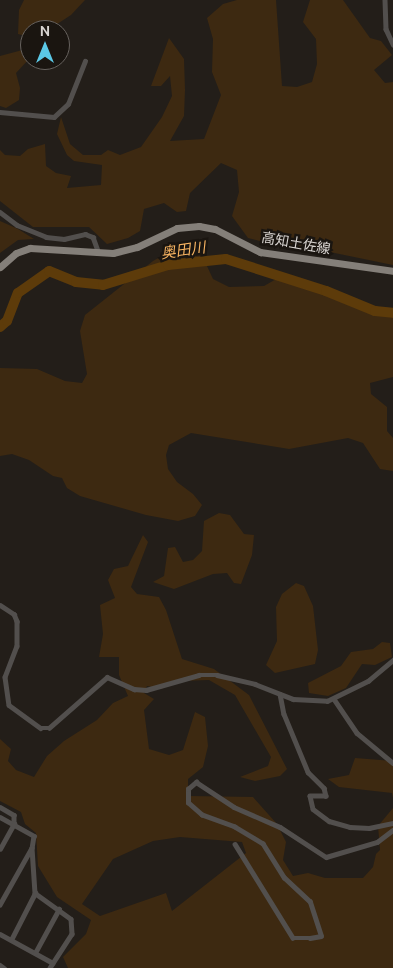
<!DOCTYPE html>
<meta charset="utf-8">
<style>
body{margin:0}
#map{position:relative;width:393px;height:968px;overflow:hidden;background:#231e19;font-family:Ubuntu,"Noto Sans JP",sans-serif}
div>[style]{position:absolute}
.green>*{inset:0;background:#3d2911}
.river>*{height:10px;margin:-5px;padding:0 5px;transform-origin:5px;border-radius:5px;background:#5d3b0a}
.minor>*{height:4.5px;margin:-2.25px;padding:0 2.25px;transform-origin:2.25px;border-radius:2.25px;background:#524f4d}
.primary>*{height:7px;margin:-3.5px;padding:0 3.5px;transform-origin:3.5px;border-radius:3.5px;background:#847f79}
span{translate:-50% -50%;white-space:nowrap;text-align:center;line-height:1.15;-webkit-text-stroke:5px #1a1510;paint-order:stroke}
.street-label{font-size:14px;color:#d8d4d1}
.water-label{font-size:15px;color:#f8b462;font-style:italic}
.north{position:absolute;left:20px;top:20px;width:50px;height:50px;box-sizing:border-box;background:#1a1510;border:1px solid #66615d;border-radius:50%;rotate:0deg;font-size:14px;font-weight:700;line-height:20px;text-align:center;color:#d8d4d1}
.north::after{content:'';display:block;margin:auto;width:18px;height:22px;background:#5bc8e6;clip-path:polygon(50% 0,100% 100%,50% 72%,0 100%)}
</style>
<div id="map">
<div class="green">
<i style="clip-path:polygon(24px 0,85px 0,71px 15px,48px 30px,30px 30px,30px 37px,18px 34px,19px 10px)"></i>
<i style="clip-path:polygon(237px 0,276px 0,282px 86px,297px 87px,312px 82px,317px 64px,316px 39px,303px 22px,310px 0,343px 0,370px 38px,381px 41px,392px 55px,374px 70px,385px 83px,393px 82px,393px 265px,325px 251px,291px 249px,248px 238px,232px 216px,239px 192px,237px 170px,221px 163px,190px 193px,186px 211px,177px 212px,164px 203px,144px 209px,140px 231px,128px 238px,107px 244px,89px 227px,33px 227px,0 201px,0 150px,5px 155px,20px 156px,28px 149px,45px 144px,46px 166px,56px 173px,71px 176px,67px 188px,101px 185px,102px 165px,74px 161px,67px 155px,57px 134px,61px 117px,70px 144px,83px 155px,101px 155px,108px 150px,120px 155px,141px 147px,162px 117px,172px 96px,170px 76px,161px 86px,151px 86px,169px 38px,184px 59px,185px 90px,184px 116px,170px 141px,204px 139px,221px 95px,212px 72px,213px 39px,207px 18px,223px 4px)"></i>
<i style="clip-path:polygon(30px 48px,30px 58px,16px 73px,20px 88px,19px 100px,6px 108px,0 106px,0 56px)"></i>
<i style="clip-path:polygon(0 221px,18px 229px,34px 239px,18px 240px,0 253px)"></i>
<i style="clip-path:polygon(176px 248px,189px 248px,201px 253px,213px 279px,229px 287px,264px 286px,285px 274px,363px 309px,393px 312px,393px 377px,370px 383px,371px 394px,387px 407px,387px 431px,393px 438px,393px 471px,380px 469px,363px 443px,348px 438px,289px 449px,191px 433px,169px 445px,166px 455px,168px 469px,177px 482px,193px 494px,202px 505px,195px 516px,178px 521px,146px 515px,80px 496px,67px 488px,62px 478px,53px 476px,29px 460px,12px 454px,0 456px,0 368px,37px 369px,65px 381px,82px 383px,87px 374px,80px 331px,85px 315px,153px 261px)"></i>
<i style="clip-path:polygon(219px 513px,230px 515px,244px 534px,254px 535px,252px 555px,241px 584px,234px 583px,227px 573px,213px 574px,174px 589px,153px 582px,164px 576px,168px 548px,175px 547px,183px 562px,193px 560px,202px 551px,204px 521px)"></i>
<i style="clip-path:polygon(evenodd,143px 535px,148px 542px,131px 587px,137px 594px,159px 597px,166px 610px,182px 659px,214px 669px,249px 695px,287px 769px,280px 776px,255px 781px,240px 777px,268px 766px,271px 757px,235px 695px,209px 680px,180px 681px,161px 689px,147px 686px,144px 693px,154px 699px,144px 710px,149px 749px,169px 755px,183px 750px,195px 712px,205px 717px,208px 746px,203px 767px,188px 779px,188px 796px,253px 797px,277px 824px,286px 842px,283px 860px,293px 876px,308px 873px,325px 878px,363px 878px,373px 867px,376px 854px,380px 850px,378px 826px,393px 808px,393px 968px,68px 968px,63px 957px,86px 934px,91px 920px,57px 897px,38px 866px,36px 833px,25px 824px,21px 812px,0 801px,0 739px,11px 749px,8px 761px,16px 770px,34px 777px,47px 756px,64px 741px,97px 720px,113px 703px,128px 696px,119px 675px,119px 657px,99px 657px,103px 634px,100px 605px,115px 598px,108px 580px,114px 569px,128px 566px,143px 535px,180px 837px,242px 842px,246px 853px,172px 911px,166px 893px,100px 916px,82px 904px,113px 859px,153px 841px,180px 837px)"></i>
<i style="clip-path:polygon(296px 583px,304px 586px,313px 606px,318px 650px,315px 664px,275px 673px,266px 665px,277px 641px,276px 607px,282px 594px)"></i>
<i style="clip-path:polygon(382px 642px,390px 643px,392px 657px,375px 665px,362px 664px,346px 688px,328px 696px,309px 693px,308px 683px,341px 666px,351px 652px,373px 649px)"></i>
<i style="clip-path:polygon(355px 758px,393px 761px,393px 798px,392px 793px,339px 787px,328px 779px,349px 775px)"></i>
</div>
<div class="river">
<i style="left:0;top:327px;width:9px;rotate:-41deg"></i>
<i style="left:7px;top:321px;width:30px;rotate:-69deg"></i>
<i style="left:18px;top:293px;width:38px;rotate:-35deg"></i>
<i style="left:49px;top:271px;width:29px;rotate:22deg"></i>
<i style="left:76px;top:282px;width:27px;rotate:6deg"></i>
<i style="left:103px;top:285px;width:68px;rotate:-17.1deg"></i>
<i style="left:168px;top:265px;width:58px;rotate:-5.9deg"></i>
<i style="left:226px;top:259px;width:105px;rotate:17.7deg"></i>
<i style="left:326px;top:291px;width:53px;rotate:22.2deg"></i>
<i style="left:375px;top:311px;width:18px;rotate:6deg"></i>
</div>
<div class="minor">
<i style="left:385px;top:0;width:29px;rotate:88deg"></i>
<i style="left:386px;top:29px;width:17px;rotate:65deg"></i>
<i style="left:0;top:112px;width:54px;rotate:5.3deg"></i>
<i style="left:54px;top:117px;width:19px;rotate:-43deg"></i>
<i style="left:68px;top:104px;width:46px;rotate:-68.4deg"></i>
<i style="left:0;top:212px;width:21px;rotate:37deg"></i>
<i style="left:17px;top:225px;width:31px;rotate:22deg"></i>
<i style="left:46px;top:237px;width:18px;rotate:6deg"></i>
<i style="left:64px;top:239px;width:22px;rotate:-13deg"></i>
<i style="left:85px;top:234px;width:9px;rotate:21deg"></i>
<i style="left:93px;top:237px;width:15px;rotate:70deg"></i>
<i style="left:0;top:605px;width:17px;rotate:33deg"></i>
<i style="left:14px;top:614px;width:8px;rotate:67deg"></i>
<i style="left:17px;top:621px;width:25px;rotate:90deg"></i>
<i style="left:17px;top:646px;width:33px;rotate:111deg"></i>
<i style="left:5px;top:677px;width:28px;rotate:82deg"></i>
<i style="left:9px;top:705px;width:39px;rotate:36deg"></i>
<i style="left:41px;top:728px;width:8px"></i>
<i style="left:49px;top:728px;width:77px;rotate:-41.3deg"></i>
<i style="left:107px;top:677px;width:30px;rotate:24deg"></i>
<i style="left:134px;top:689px;width:12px;rotate:5deg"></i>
<i style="left:146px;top:690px;width:55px;rotate:-15.8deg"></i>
<i style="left:199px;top:675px;width:18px"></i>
<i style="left:217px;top:675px;width:39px;rotate:13deg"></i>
<i style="left:255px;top:684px;width:41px;rotate:21.5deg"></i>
<i style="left:293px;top:699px;width:34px;rotate:3deg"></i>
<i style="left:327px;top:701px;width:46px;rotate:-26deg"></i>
<i style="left:368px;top:681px;width:33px;rotate:-40deg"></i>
<i style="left:280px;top:694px;width:20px;rotate:79deg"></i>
<i style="left:284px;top:714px;width:63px;rotate:67.5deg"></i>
<i style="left:308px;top:772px;width:23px;rotate:45deg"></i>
<i style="left:324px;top:788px;width:8px;rotate:76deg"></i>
<i style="left:326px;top:796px;width:16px;rotate:180deg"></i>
<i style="left:310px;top:796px;width:13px;rotate:77deg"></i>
<i style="left:313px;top:809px;width:20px;rotate:37deg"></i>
<i style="left:329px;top:821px;width:22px;rotate:16deg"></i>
<i style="left:350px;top:827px;width:19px;rotate:3deg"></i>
<i style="left:369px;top:828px;width:25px;rotate:-12deg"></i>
<i style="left:334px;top:699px;width:41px;rotate:55.9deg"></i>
<i style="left:357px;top:733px;width:47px;rotate:39.8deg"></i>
<i style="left:0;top:807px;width:16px;rotate:30deg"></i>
<i style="left:14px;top:815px;width:7px;rotate:90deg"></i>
<i style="left:0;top:817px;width:39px;rotate:29deg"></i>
<i style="left:34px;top:836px;width:12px;rotate:99deg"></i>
<i style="left:32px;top:848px;width:65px;rotate:119.3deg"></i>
<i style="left:235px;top:844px;width:110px;rotate:58.3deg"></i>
<i style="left:293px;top:938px;width:17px"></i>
<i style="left:310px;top:938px;width:11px;rotate:-10deg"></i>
<i style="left:321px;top:936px;width:36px;rotate:-108deg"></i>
<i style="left:310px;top:902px;width:35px;rotate:-137deg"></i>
<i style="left:284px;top:878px;width:40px;rotate:-122deg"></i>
<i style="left:263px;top:844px;width:33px;rotate:-149deg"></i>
<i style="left:235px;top:827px;width:35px;rotate:-160deg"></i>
<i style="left:202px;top:815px;width:18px;rotate:-139deg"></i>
<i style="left:188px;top:803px;width:14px;rotate:-90deg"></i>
<i style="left:188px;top:789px;width:11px;rotate:-41deg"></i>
<i style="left:196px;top:782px;width:45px;rotate:33.3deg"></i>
<i style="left:234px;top:807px;width:50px;rotate:23.5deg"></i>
<i style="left:280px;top:827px;width:55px;rotate:33.1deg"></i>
<i style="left:326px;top:857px;width:53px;rotate:-16.4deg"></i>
<i style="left:377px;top:842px;width:20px;rotate:-37deg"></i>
<i style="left:32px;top:848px;width:45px;rotate:86.2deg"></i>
<i style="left:35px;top:893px;width:44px;rotate:35.8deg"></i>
<i style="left:71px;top:919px;width:15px;rotate:86deg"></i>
<i style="left:72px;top:934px;width:40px;rotate:122.9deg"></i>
<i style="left:0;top:849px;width:29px;rotate:-61deg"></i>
<i style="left:0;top:934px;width:60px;rotate:28.7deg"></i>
<i style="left:11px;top:940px;width:53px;rotate:-62.9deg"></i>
<i style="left:35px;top:953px;width:50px;rotate:-61.4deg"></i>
<i style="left:0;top:965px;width:5px;rotate:37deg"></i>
</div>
<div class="primary">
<i style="left:0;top:267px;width:21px;rotate:-41deg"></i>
<i style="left:16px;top:253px;width:15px;rotate:-20deg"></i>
<i style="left:30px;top:248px;width:83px;rotate:3.4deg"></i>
<i style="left:113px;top:253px;width:25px;rotate:-14deg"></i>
<i style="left:137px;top:247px;width:44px;rotate:-25.4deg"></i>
<i style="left:177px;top:228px;width:22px;rotate:-5deg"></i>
<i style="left:199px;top:226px;width:16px;rotate:11deg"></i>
<i style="left:215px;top:229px;width:51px;rotate:27.1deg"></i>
<i style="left:260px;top:252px;width:134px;rotate:8.1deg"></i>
</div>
<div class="street-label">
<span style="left:296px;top:243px;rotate:10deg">高知土佐線</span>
</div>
<div class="water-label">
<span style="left:183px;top:250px;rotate:-8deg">奥田川</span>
</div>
<div class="north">N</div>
</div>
